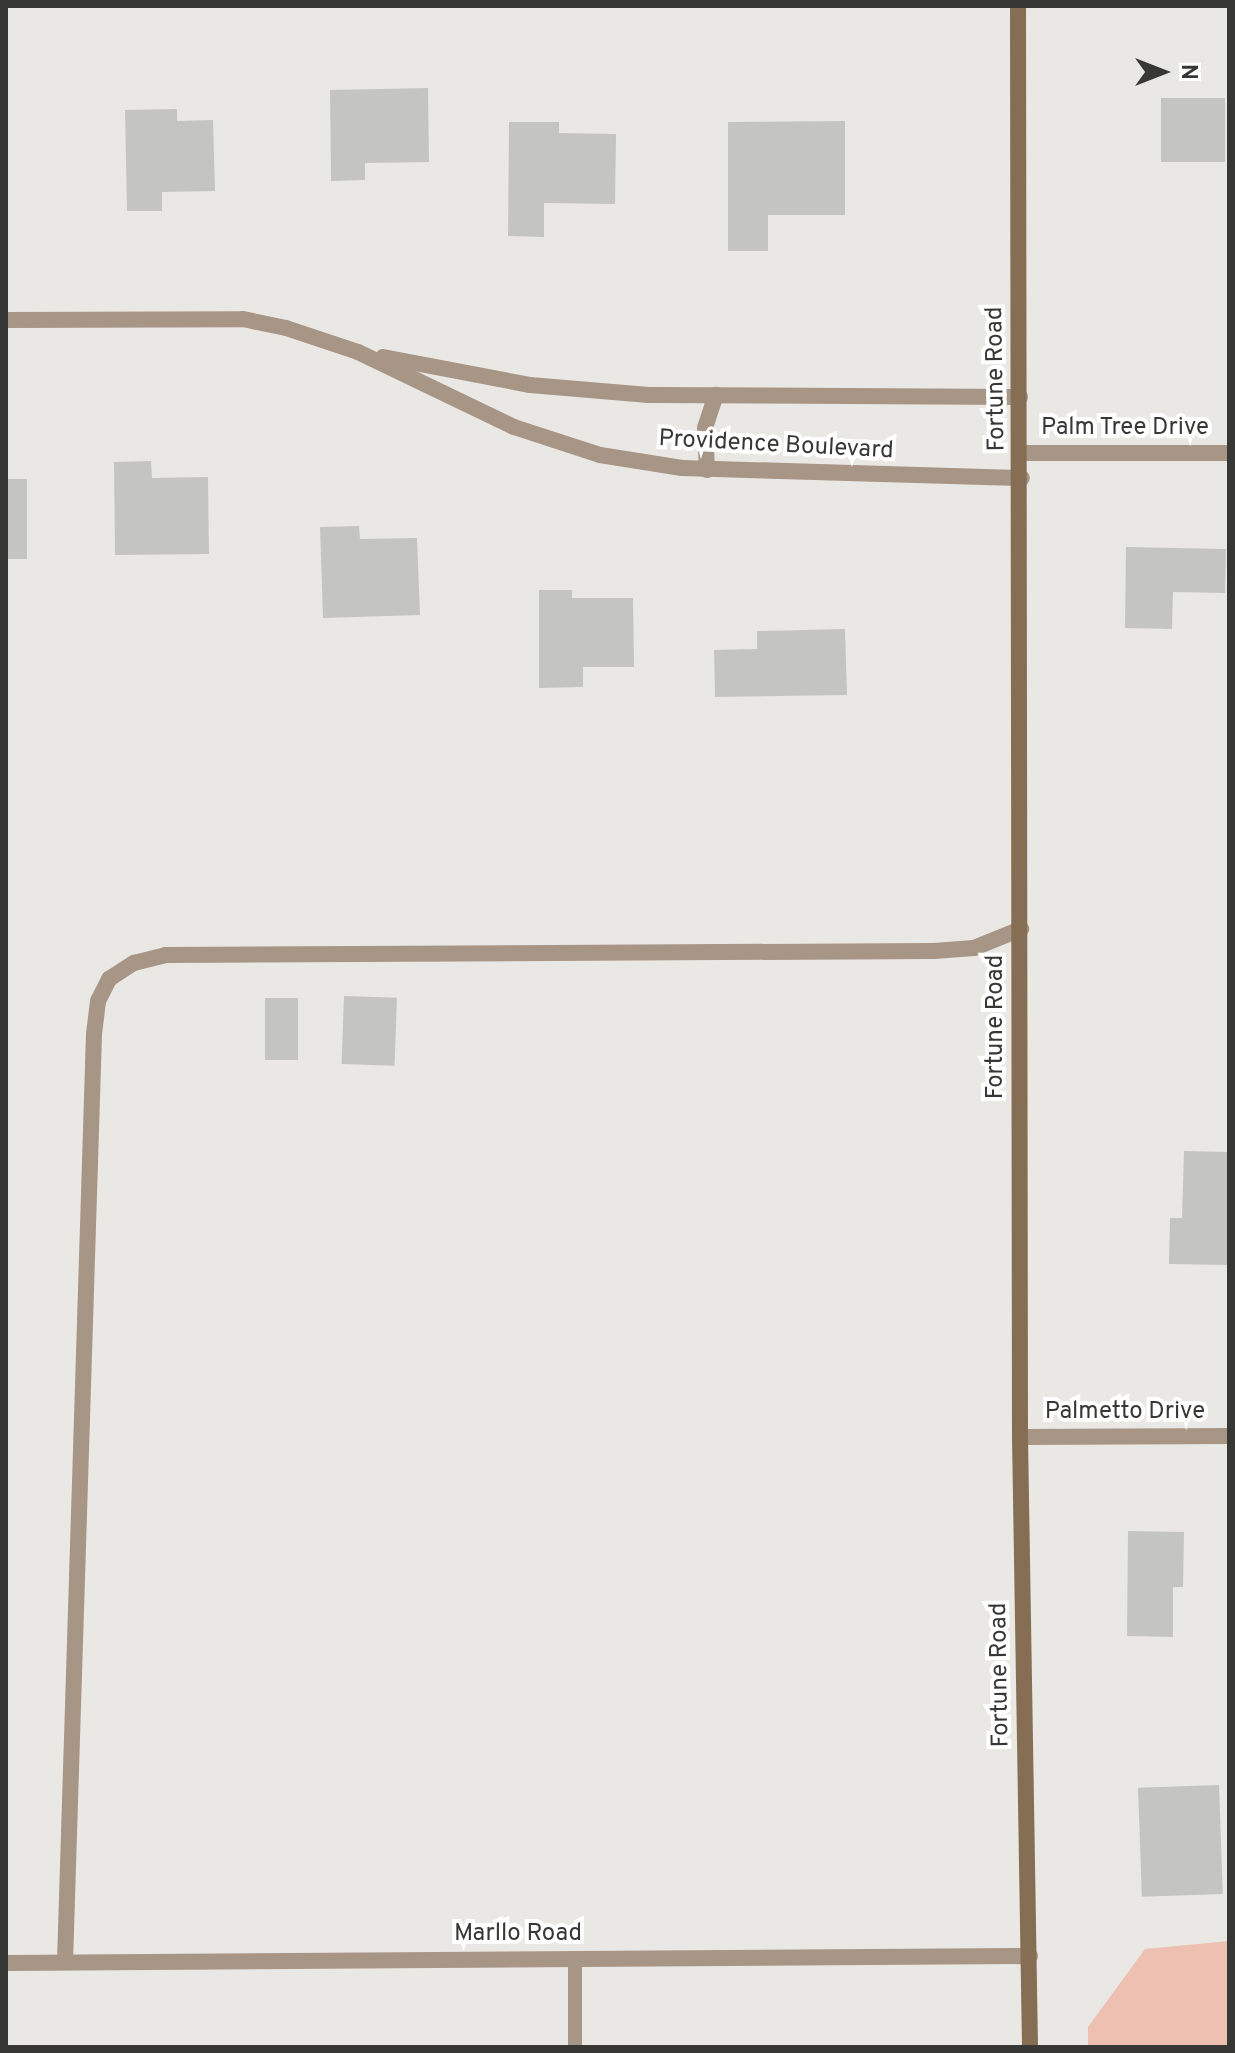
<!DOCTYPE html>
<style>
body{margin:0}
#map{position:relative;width:1235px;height:2053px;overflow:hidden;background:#eae8e4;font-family:Overpass,sans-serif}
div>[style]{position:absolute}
.green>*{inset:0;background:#eec0b1}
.building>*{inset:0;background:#c4c5c1;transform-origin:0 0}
.lane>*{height:14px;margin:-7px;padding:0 7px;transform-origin:7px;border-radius:7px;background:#a79585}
.street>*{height:16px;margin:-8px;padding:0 8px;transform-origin:8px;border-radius:8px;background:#a79585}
.secondary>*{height:16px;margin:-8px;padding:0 8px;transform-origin:8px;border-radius:8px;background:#866e55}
span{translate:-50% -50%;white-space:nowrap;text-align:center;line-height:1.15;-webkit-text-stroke:8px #fff;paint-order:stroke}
.street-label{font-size:24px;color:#373735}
.frame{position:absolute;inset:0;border:8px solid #373735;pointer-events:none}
.north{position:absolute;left:1123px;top:32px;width:80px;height:80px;-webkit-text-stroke:6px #fff;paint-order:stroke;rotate:90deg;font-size:22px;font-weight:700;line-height:32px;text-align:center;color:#373735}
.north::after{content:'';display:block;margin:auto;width:28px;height:36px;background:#373735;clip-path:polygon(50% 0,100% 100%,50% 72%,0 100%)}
</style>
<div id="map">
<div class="green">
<i style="clip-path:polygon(1229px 1941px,1229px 2047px,1088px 2047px,1088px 2027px,1145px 1949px)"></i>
</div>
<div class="building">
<i style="clip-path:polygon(428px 88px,429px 162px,365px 163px,365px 180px,331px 181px,330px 90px)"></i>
<i style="left:1161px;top:98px;width:64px;height:64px"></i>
<i style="clip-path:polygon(177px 109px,177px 121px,213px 120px,215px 191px,162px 192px,162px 211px,127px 211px,125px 110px)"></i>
<i style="clip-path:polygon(845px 121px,845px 215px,768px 215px,768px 251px,728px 251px,728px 122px)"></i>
<i style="clip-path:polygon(509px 122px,559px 122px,559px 133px,616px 134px,615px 204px,544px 203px,544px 237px,508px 236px)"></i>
<i style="clip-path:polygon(151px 461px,152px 478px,208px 477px,209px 554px,115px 555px,114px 462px)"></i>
<i style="left:6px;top:479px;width:21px;height:80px"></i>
<i style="clip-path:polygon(359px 526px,360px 539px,417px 538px,420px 615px,323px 618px,320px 527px)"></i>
<i style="clip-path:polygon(1126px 547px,1226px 549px,1225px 593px,1173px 592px,1172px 629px,1125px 628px)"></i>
<i style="clip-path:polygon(539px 590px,572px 590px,572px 598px,633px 598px,634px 667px,583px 667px,583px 687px,539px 688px)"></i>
<i style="clip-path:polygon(845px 629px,847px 695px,715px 697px,714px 650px,757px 649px,757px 631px)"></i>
<i style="left:344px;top:996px;width:53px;height:68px;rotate:2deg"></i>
<i style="left:265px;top:998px;width:33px;height:62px"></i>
<i style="clip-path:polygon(1184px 1151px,1229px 1152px,1229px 1265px,1169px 1264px,1170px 1218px,1182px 1218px)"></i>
<i style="clip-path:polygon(1128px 1531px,1184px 1532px,1183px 1587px,1173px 1587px,1173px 1637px,1127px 1636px)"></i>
<i style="left:1219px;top:1785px;width:109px;height:81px;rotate:88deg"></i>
</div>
<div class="lane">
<i style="left:575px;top:1959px;width:88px;rotate:90deg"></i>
</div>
<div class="street">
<i style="left:6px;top:320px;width:237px;rotate:-0.2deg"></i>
<i style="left:243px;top:319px;width:44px;rotate:11.8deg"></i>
<i style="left:286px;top:328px;width:76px;rotate:18.4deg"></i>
<i style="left:358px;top:352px;width:173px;rotate:25.7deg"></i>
<i style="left:514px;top:427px;width:90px;rotate:18deg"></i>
<i style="left:600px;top:455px;width:83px;rotate:9deg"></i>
<i style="left:682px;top:468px;width:340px;rotate:1.7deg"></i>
<i style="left:383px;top:357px;width:150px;rotate:10.8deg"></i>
<i style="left:530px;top:385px;width:119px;rotate:4.8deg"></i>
<i style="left:649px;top:395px;width:371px;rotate:0.3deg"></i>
<i style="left:1022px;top:453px;width:207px"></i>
<i style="left:707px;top:470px;width:42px;rotate:-92.7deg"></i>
<i style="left:705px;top:428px;width:35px;rotate:-72deg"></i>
<i style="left:1020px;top:1437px;width:209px;rotate:-0.3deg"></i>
<i style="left:65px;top:1962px;width:928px;rotate:-88.21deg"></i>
<i style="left:94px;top:1034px;width:33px;rotate:-83deg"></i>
<i style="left:98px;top:1001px;width:25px;rotate:-63deg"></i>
<i style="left:109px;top:979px;width:30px;rotate:-33deg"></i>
<i style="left:134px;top:963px;width:33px;rotate:-14deg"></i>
<i style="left:166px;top:955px;width:768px;rotate:-0.3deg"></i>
<i style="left:934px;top:951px;width:40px;rotate:-4.3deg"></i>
<i style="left:974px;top:948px;width:51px;rotate:-22deg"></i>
<i style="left:6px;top:1963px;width:1024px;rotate:-0.39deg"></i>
</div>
<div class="secondary">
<i style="left:1018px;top:6px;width:1431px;rotate:89.92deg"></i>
<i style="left:1020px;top:1437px;width:610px;rotate:89.06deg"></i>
</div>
<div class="street-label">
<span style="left:997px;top:379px;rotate:-91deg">Fortune Road</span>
<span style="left:1125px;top:429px">Palm Tree Drive</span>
<span style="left:776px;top:446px;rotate:3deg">Providence Boulevard</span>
<span style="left:997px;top:1027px;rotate:-90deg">Fortune Road</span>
<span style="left:1125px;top:1413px">Palmetto Drive</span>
<span style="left:1001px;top:1675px;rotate:-91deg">Fortune Road</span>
<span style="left:518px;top:1935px">Marllo Road</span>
</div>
<div class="frame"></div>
<div class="north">N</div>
</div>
